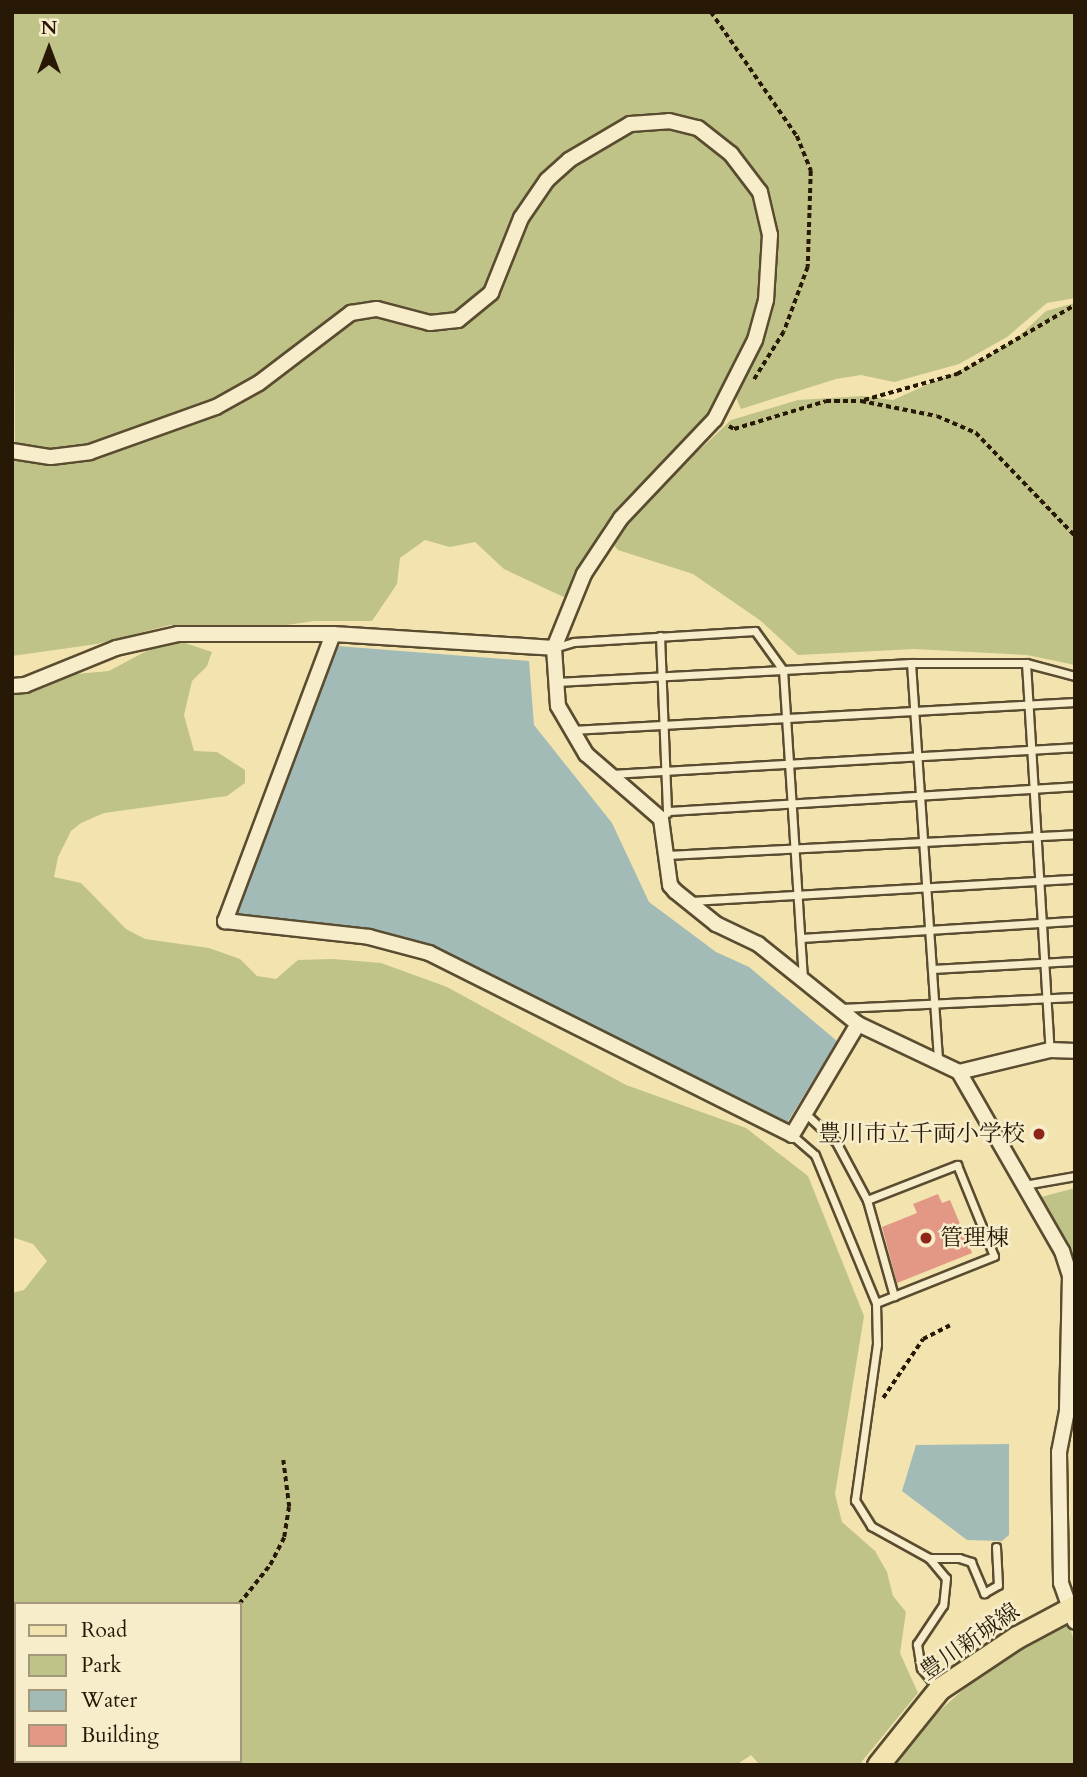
<!DOCTYPE html>
<meta charset="utf-8">
<style>
body{margin:0}
#map{position:relative;width:1087px;height:1777px;overflow:hidden;background:#f3e3af;font-family:Cardo,"Noto Serif JP",serif}
div>[style]{position:absolute}
.green>*{inset:0;background:#bfc388}
.water>*{inset:0;background:#a2bbb7}
.building>*{inset:0;background:#e29885}
.path>*{height:3.5px;margin-top:-1.75px;transform-origin:0;background:repeating-linear-gradient(90deg,#271906 0 5px,transparent 0 8.5px)}
.roads{filter:drop-shadow(2px 0 #5a4c30) drop-shadow(-2px 0 #5a4c30) drop-shadow(0 2px #5a4c30) drop-shadow(0 -2px #5a4c30)}
.lane>*{height:7px;margin:-3.5px;padding:0 3.5px;transform-origin:3.5px;border-radius:3.5px;background:#f7edcb}
.street>*{height:14px;margin:-7px;padding:0 7px;transform-origin:7px;border-radius:7px;background:#f7edcb}
.primary>*{height:21px;margin:-10.5px;padding:0 10.5px;transform-origin:10.5px;border-radius:10.5px;background:#f3e3af}
.dots>*{width:19px;height:19px;translate:-50% -50%;box-sizing:border-box;border:4px solid #f7edcb;border-radius:50%}
span{translate:-50% -50%;white-space:nowrap;text-align:center;line-height:1.15;-webkit-text-stroke:5px #f7edcb;paint-order:stroke}
.poi-label{font-size:23px;color:#271906}
.right{translate:-100% -50%;text-align:right}
.left{translate:0 -50%;text-align:left}
.street-label{font-size:23px;color:#271906}
.frame{position:absolute;inset:0;border:14px solid #271906;pointer-events:none}
.legend{position:absolute;left:14px;top:1602px;width:228px;height:161px;box-sizing:border-box;background:#f7edcb;border:2px solid #a4987c;margin:0;padding:9px 12px;list-style:none;font-size:21px;color:#271906}
.legend li{display:flex;align-items:center;gap:14px;height:35px}
.legend b{width:35px;border:2px solid #a4987c}
.north{position:absolute;left:14px;top:14px;width:70px;height:70px;-webkit-text-stroke:5px #f7edcb;paint-order:stroke;rotate:0deg;font-size:19px;font-weight:700;line-height:28px;text-align:center;color:#271906}
.north::after{content:'';display:block;margin:auto;width:24px;height:32px;background:#271906;clip-path:polygon(50% 0,100% 100%,50% 72%,0 100%)}
</style>
<div id="map">
<div class="green">
<i style="clip-path:polygon(12px 12px,1075px 12px,1075px 298px,1047px 303px,1007px 337px,959px 364px,894px 382px,861px 375px,836px 379px,741px 409px,735px 395px,771px 301px,778px 242px,765px 186px,732px 145px,692px 119px,665px 114px,634px 117px,597px 134px,565px 156px,482px 294px,459px 314px,438px 318px,379px 301px,360px 302px,335px 314px,253px 380px,215px 400px,88px 446px,59px 452px,15px 446px)"></i>
<i style="clip-path:polygon(650px 128px,685px 129px,717px 149px,745px 178px,765px 233px,760px 293px,750px 337px,713px 408px,604px 525px,568px 599px,504px 569px,475px 542px,450px 547px,425px 540px,400px 558px,397px 584px,372px 621px,314px 621px,266px 628px,170px 625px,97px 644px,12px 656px,12px 457px,59px 464px,83px 462px,218px 414px,262px 389px,362px 316px,392px 318px,431px 331px,449px 331px,467px 323px,487px 307px,502px 283px,526px 220px,552px 181px,614px 137px)"></i>
<i style="clip-path:polygon(1075px 303px,1075px 665px,1027px 655px,914px 649px,798px 655px,761px 621px,693px 574px,618px 550px,612px 543px,652px 495px,731px 420px,798px 400px,863px 396px,893px 400px,978px 362px,1017px 338px,1046px 311px)"></i>
<i style="clip-path:polygon(evenodd,179px 641px,212px 652px,207px 666px,192px 681px,184px 715px,194px 751px,217px 752px,245px 770px,245px 783px,227px 796px,104px 813px,81px 823px,71px 831px,58px 857px,54px 877px,81px 883px,126px 929px,145px 939px,209px 948px,240px 959px,257px 976px,276px 979px,298px 960px,333px 959px,381px 963px,447px 987px,626px 1085px,746px 1128px,808px 1176px,864px 1316px,835px 1494px,842px 1522px,875px 1551px,887px 1572px,893px 1596px,906px 1612px,900px 1653px,918px 1693px,859px 1765px,760px 1765px,751px 1755px,736px 1765px,12px 1765px,12px 1293px,24px 1290px,47px 1261px,33px 1244px,12px 1237px,12px 680px,109px 671px,152px 648px,179px 641px,16px 1604px,240px 1604px,240px 1761px,16px 1761px,16px 1604px)"></i>
<i style="clip-path:polygon(1075px 1188px,1075px 1260px,1041px 1197px)"></i>
<i style="clip-path:polygon(1067px 1619px,1075px 1644px,1075px 1765px,892px 1765px,920px 1728px,973px 1681px)"></i>
</div>
<div class="water">
<i style="clip-path:polygon(337px 646px,529px 661px,534px 725px,612px 823px,649px 902px,716px 952px,749px 967px,837px 1041px,784px 1128px,446px 953px,371px 930px,232px 916px)"></i>
<i style="clip-path:polygon(1009px 1444px,1009px 1535px,1002px 1541px,967px 1540px,902px 1491px,916px 1445px)"></i>
</div>
<div class="building">
<i style="clip-path:polygon(938px 1194px,942px 1203px,950px 1200px,972px 1253px,897px 1283px,882px 1227px,917px 1213px,913px 1204px)"></i>
</div>
<div class="path">
<i style="left:711px;top:12px;width:151px;rotate:55.3deg"></i>
<i style="left:797px;top:136px;width:38px;rotate:68deg"></i>
<i style="left:811px;top:171px;width:96px;rotate:91.8deg"></i>
<i style="left:808px;top:267px;width:69px;rotate:110.3deg"></i>
<i style="left:784px;top:332px;width:57px;rotate:122deg"></i>
<i style="left:864px;top:400px;width:97px;rotate:-15.6deg"></i>
<i style="left:957px;top:374px;width:137px;rotate:-30.3deg"></i>
<i style="left:729px;top:426px;width:6px;rotate:31deg"></i>
<i style="left:734px;top:429px;width:96px;rotate:-16.9deg"></i>
<i style="left:826px;top:401px;width:35px"></i>
<i style="left:861px;top:401px;width:77px;rotate:11.2deg"></i>
<i style="left:937px;top:416px;width:43px;rotate:23.6deg"></i>
<i style="left:976px;top:433px;width:143px;rotate:46.1deg"></i>
<i style="left:883px;top:1398px;width:71px;rotate:-55.9deg"></i>
<i style="left:923px;top:1339px;width:30px;rotate:-27deg"></i>
<i style="left:239px;top:1604px;width:50px;rotate:-51.5deg"></i>
<i style="left:270px;top:1565px;width:31px;rotate:-63deg"></i>
<i style="left:284px;top:1537px;width:30px;rotate:-81deg"></i>
<i style="left:289px;top:1507px;width:47px;rotate:-97.3deg"></i>
<i style="left:12px;top:1721px;width:4px;rotate:-14deg"></i>
</div>
<div class="roads">
<div class="lane">
<i style="left:660px;top:636px;width:177px;rotate:87.7deg"></i>
<i style="left:554px;top:648px;width:21px;rotate:-17deg"></i>
<i style="left:574px;top:642px;width:181px;rotate:-3.5deg"></i>
<i style="left:755px;top:631px;width:48px;rotate:54.3deg"></i>
<i style="left:783px;top:670px;width:128px;rotate:-3.1deg"></i>
<i style="left:911px;top:663px;width:115px"></i>
<i style="left:1026px;top:663px;width:51px;rotate:14.9deg"></i>
<i style="left:911px;top:663px;width:401px;rotate:86.1deg"></i>
<i style="left:1026px;top:663px;width:388px;rotate:86.5deg"></i>
<i style="left:556px;top:682px;width:227px;rotate:-3deg"></i>
<i style="left:783px;top:670px;width:310px;rotate:86.3deg"></i>
<i style="left:572px;top:730px;width:504px;rotate:-3.19deg"></i>
<i style="left:611px;top:774px;width:465px;rotate:-3.3deg"></i>
<i style="left:669px;top:811px;width:407px;rotate:-3.5deg"></i>
<i style="left:667px;top:855px;width:409px;rotate:-2.9deg"></i>
<i style="left:691px;top:901px;width:385px;rotate:-3.3deg"></i>
<i style="left:801px;top:938px;width:275px;rotate:-3.6deg"></i>
<i style="left:932px;top:969px;width:143px;rotate:-3.2deg"></i>
<i style="left:841px;top:1008px;width:234px;rotate:-2.7deg"></i>
<i style="left:805px;top:1113px;width:42px;rotate:43.1deg"></i>
<i style="left:836px;top:1142px;width:66px;rotate:61.9deg"></i>
<i style="left:867px;top:1200px;width:100px;rotate:74.3deg"></i>
<i style="left:792px;top:1135px;width:30px;rotate:41deg"></i>
<i style="left:815px;top:1155px;width:160px;rotate:67.6deg"></i>
<i style="left:876px;top:1303px;width:41px;rotate:88.6deg"></i>
<i style="left:877px;top:1344px;width:158px;rotate:98deg"></i>
<i style="left:855px;top:1500px;width:31px;rotate:58deg"></i>
<i style="left:871px;top:1526px;width:66px;rotate:28.9deg"></i>
<i style="left:929px;top:1558px;width:26px;rotate:50deg"></i>
<i style="left:946px;top:1578px;width:27px;rotate:96deg"></i>
<i style="left:943px;top:1605px;width:47px;rotate:123.7deg"></i>
<i style="left:917px;top:1644px;width:24px;rotate:81deg"></i>
<i style="left:921px;top:1668px;width:26px;rotate:50deg"></i>
<i style="left:1024px;top:1185px;width:52px;rotate:-10deg"></i>
<i style="left:867px;top:1200px;width:97px;rotate:-21.3deg"></i>
<i style="left:957px;top:1165px;width:98px;rotate:67.9deg"></i>
<i style="left:994px;top:1256px;width:127px;rotate:158.3deg"></i>
<i style="left:929px;top:1558px;width:30px"></i>
<i style="left:959px;top:1558px;width:13px;rotate:18deg"></i>
<i style="left:971px;top:1562px;width:34px;rotate:67deg"></i>
<i style="left:984px;top:1593px;width:16px;rotate:-30deg"></i>
<i style="left:998px;top:1585px;width:38px;rotate:-93deg"></i>
</div>
<div class="street">
<i style="left:12px;top:451px;width:39px;rotate:9deg"></i>
<i style="left:51px;top:457px;width:39px;rotate:-7deg"></i>
<i style="left:90px;top:452px;width:134px;rotate:-19.7deg"></i>
<i style="left:216px;top:407px;width:49px;rotate:-29.2deg"></i>
<i style="left:259px;top:383px;width:116px;rotate:-37.3deg"></i>
<i style="left:351px;top:313px;width:26px;rotate:-9deg"></i>
<i style="left:377px;top:309px;width:55px;rotate:14.8deg"></i>
<i style="left:430px;top:323px;width:28px;rotate:-6deg"></i>
<i style="left:458px;top:320px;width:43px;rotate:-39.3deg"></i>
<i style="left:491px;top:293px;width:81px;rotate:-68.2deg"></i>
<i style="left:521px;top:218px;width:46px;rotate:-55.6deg"></i>
<i style="left:547px;top:180px;width:30px;rotate:-42deg"></i>
<i style="left:569px;top:160px;width:71px;rotate:-30.5deg"></i>
<i style="left:630px;top:124px;width:39px;rotate:-4deg"></i>
<i style="left:669px;top:121px;width:30px;rotate:14deg"></i>
<i style="left:698px;top:128px;width:42px;rotate:38.2deg"></i>
<i style="left:731px;top:154px;width:48px;rotate:52.7deg"></i>
<i style="left:760px;top:192px;width:44px;rotate:76.9deg"></i>
<i style="left:770px;top:235px;width:65px;rotate:93.5deg"></i>
<i style="left:766px;top:300px;width:41px;rotate:105.4deg"></i>
<i style="left:755px;top:340px;width:89px;rotate:116.9deg"></i>
<i style="left:715px;top:419px;width:137px;rotate:133.5deg"></i>
<i style="left:621px;top:518px;width:67px;rotate:123.5deg"></i>
<i style="left:584px;top:574px;width:80px;rotate:112.1deg"></i>
<i style="left:554px;top:648px;width:58px;rotate:86.1deg"></i>
<i style="left:558px;top:706px;width:56px;rotate:59.7deg"></i>
<i style="left:586px;top:754px;width:99px;rotate:40.9deg"></i>
<i style="left:661px;top:819px;width:67px;rotate:82.2deg"></i>
<i style="left:670px;top:885px;width:8px;rotate:50deg"></i>
<i style="left:675px;top:891px;width:53px;rotate:38.8deg"></i>
<i style="left:716px;top:924px;width:47px;rotate:25.5deg"></i>
<i style="left:758px;top:944px;width:128px;rotate:38.7deg"></i>
<i style="left:858px;top:1024px;width:112px;rotate:25.4deg"></i>
<i style="left:959px;top:1072px;width:94px;rotate:-13.6deg"></i>
<i style="left:1050px;top:1050px;width:25px;rotate:2deg"></i>
<i style="left:333px;top:634px;width:307px;rotate:110.6deg"></i>
<i style="left:225px;top:921px;width:145px;rotate:6.3deg"></i>
<i style="left:369px;top:937px;width:62px;rotate:14.9deg"></i>
<i style="left:429px;top:953px;width:406px;rotate:26.6deg"></i>
<i style="left:792px;top:1135px;width:129px;rotate:-59.3deg"></i>
<i style="left:12px;top:686px;width:13px;rotate:-4deg"></i>
<i style="left:25px;top:685px;width:98px;rotate:-22.1deg"></i>
<i style="left:116px;top:648px;width:64px;rotate:-12.7deg"></i>
<i style="left:178px;top:634px;width:155px"></i>
<i style="left:333px;top:634px;width:221px;rotate:3.6deg"></i>
<i style="left:959px;top:1072px;width:207px;rotate:60.1deg"></i>
<i style="left:1062px;top:1251px;width:26px;rotate:72deg"></i>
<i style="left:1070px;top:1276px;width:135px;rotate:91.3deg"></i>
<i style="left:1067px;top:1411px;width:42px;rotate:101deg"></i>
<i style="left:1059px;top:1452px;width:131px;rotate:89.1deg"></i>
<i style="left:1061px;top:1583px;width:41px;rotate:70.3deg"></i>
</div>
<div class="primary">
<i style="left:878px;top:1765px;width:97px;rotate:-51.2deg"></i>
<i style="left:939px;top:1689px;width:94px;rotate:-33.7deg"></i>
<i style="left:1017px;top:1637px;width:66px;rotate:-28.1deg"></i>
</div>
</div>
<div class="dots">
<i style="left:1039px;top:1134px;background:#8f2418"></i>
<i style="left:926px;top:1238px;background:#8f2418"></i>
</div>
<div class="poi-label">
<span class="right" style="left:1025px;top:1134px">豊川市立千両小学校</span>
<span class="left" style="left:940px;top:1238px">管理棟</span>
</div>
<div class="street-label">
<span style="left:970px;top:1642px;rotate:-35deg">豊川新城線</span>
</div>
<div class="frame"></div>
<ul class="legend">
<li><b style="height:9px;background:#f3e3af"></b>Road</li>
<li><b style="height:19px;background:#bfc388"></b>Park</li>
<li><b style="height:19px;background:#a2bbb7"></b>Water</li>
<li><b style="height:19px;background:#e29885"></b>Building</li>
</ul>
<div class="north">N</div>
</div>
